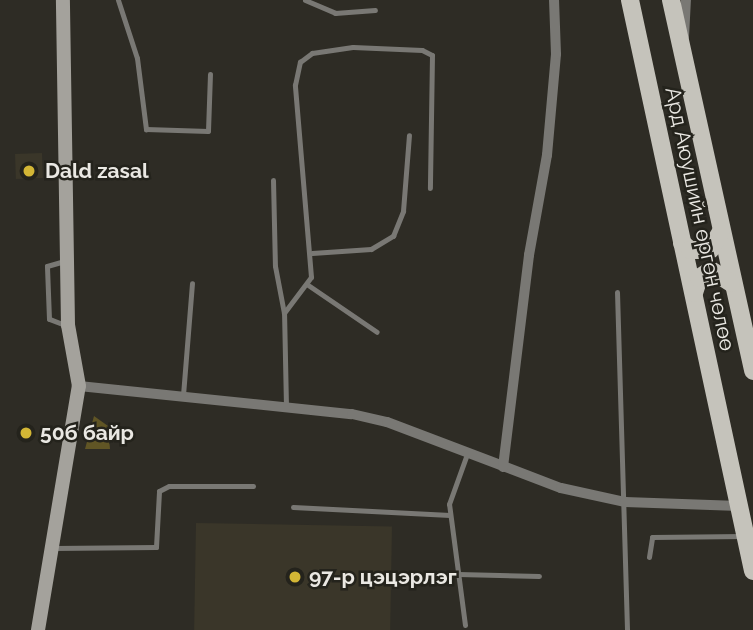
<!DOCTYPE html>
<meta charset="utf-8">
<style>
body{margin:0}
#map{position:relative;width:753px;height:630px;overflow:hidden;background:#2e2c25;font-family:Raleway,sans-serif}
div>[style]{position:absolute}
.built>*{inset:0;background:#3a3629;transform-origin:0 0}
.green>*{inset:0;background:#605525}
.lane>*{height:5px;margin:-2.5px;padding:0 2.5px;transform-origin:2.5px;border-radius:2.5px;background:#797874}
.street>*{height:10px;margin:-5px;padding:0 5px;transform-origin:5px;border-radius:5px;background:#797874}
.secondary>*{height:14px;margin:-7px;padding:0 7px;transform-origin:7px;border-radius:7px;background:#a4a29c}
.primary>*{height:18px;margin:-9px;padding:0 9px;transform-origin:9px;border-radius:9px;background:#c5c3bb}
.dots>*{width:19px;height:19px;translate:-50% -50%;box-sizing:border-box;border:4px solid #24231c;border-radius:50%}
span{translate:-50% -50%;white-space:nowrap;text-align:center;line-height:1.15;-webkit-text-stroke:5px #24231c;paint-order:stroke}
.poi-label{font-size:21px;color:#eae8e3;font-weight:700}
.left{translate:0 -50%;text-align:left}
.street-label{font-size:21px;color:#eae8e3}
</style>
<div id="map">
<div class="built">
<i style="left:42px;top:153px;width:25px;height:27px;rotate:88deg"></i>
<i style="left:196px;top:523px;width:196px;height:107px;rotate:1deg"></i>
</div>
<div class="green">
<i style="clip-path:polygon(94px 416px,108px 426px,110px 449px,85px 449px)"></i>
</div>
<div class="lane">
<i style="left:118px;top:0;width:61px;rotate:71.9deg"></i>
<i style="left:137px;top:58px;width:72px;rotate:82.8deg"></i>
<i style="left:146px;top:129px;width:62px;rotate:1.8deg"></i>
<i style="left:208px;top:131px;width:57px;rotate:-88deg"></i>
<i style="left:305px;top:0;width:33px;rotate:23deg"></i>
<i style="left:335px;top:13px;width:40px;rotate:-4.3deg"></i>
<i style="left:273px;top:180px;width:86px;rotate:88.7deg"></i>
<i style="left:275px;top:266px;width:48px;rotate:79.2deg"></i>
<i style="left:312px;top:253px;width:59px;rotate:-3.9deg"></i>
<i style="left:371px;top:249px;width:26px;rotate:-31deg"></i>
<i style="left:393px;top:236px;width:27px;rotate:-68deg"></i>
<i style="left:403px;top:211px;width:76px;rotate:-85.5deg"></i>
<i style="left:308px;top:285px;width:83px;rotate:34.3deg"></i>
<i style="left:617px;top:292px;width:338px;rotate:88.3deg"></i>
<i style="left:65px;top:325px;width:17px;rotate:-159deg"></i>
<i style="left:49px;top:319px;width:53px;rotate:-92.2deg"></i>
<i style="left:47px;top:266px;width:19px;rotate:-16deg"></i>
<i style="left:183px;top:395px;width:112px;rotate:-85.4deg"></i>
<i style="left:286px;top:406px;width:93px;rotate:-91.2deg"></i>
<i style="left:284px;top:313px;width:45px;rotate:-53.1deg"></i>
<i style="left:311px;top:277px;width:193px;rotate:-94.8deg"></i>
<i style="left:295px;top:85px;width:24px;rotate:-78deg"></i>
<i style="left:300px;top:62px;width:15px;rotate:-37deg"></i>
<i style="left:312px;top:53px;width:41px;rotate:-8.3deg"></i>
<i style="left:353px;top:47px;width:69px;rotate:2.5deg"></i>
<i style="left:422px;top:50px;width:11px;rotate:27deg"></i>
<i style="left:432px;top:55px;width:133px;rotate:90.9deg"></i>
<i style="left:293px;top:507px;width:157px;rotate:2.9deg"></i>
<i style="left:54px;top:548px;width:102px;rotate:-0.6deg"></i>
<i style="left:156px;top:547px;width:56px;rotate:-86.9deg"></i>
<i style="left:159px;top:491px;width:11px;rotate:-27deg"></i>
<i style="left:169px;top:486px;width:84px"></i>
<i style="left:649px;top:557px;width:20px;rotate:-81deg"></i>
<i style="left:652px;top:537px;width:91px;rotate:-0.6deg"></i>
<i style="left:458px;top:574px;width:81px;rotate:1.4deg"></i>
<i style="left:465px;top:625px;width:122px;rotate:-97.5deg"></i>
<i style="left:449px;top:504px;width:53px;rotate:-70.2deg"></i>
</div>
<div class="street">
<i style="left:684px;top:37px;width:37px;rotate:-87deg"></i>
<i style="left:79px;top:386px;width:274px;rotate:5.9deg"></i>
<i style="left:352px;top:414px;width:36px;rotate:13deg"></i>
<i style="left:387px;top:422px;width:186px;rotate:20.8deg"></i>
<i style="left:561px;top:488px;width:66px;rotate:12.3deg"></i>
<i style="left:625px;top:502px;width:114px;rotate:2deg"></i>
<i style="left:503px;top:467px;width:214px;rotate:-83deg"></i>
<i style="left:529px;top:255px;width:102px;rotate:-79.8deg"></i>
<i style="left:547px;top:155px;width:101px;rotate:-84.9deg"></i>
<i style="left:556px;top:54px;width:54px;rotate:-92.1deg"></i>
</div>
<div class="secondary">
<i style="left:38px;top:630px;width:247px;rotate:-80.5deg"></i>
<i style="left:79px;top:386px;width:62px;rotate:-100.2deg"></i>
<i style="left:68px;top:325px;width:325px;rotate:-90.9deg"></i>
</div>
<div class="primary">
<i style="left:630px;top:0;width:584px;rotate:77.84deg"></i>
<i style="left:671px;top:0;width:380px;rotate:77.5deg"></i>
<i style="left:682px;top:243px;width:11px;rotate:41deg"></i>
<i style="left:690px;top:250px;width:20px"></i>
<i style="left:710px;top:250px;width:21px;rotate:-59deg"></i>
<i style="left:694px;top:293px;width:16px;rotate:-72deg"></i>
<i style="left:699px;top:278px;width:14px;rotate:-34deg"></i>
<i style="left:711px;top:270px;width:24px;rotate:33deg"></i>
</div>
<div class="dots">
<i style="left:29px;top:171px;background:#d3b635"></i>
<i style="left:26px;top:433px;background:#d3b635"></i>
<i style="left:295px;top:577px;background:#d3b635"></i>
</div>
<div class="poi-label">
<span class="left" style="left:45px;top:171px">Dald zasal</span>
<span class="left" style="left:40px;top:433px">50б байр</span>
<span class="left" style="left:309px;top:577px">97-р цэцэрлэг</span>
</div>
<div class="street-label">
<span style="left:700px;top:219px;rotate:78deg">Ард Аюушийн өргөн чөлөө</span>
</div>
</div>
